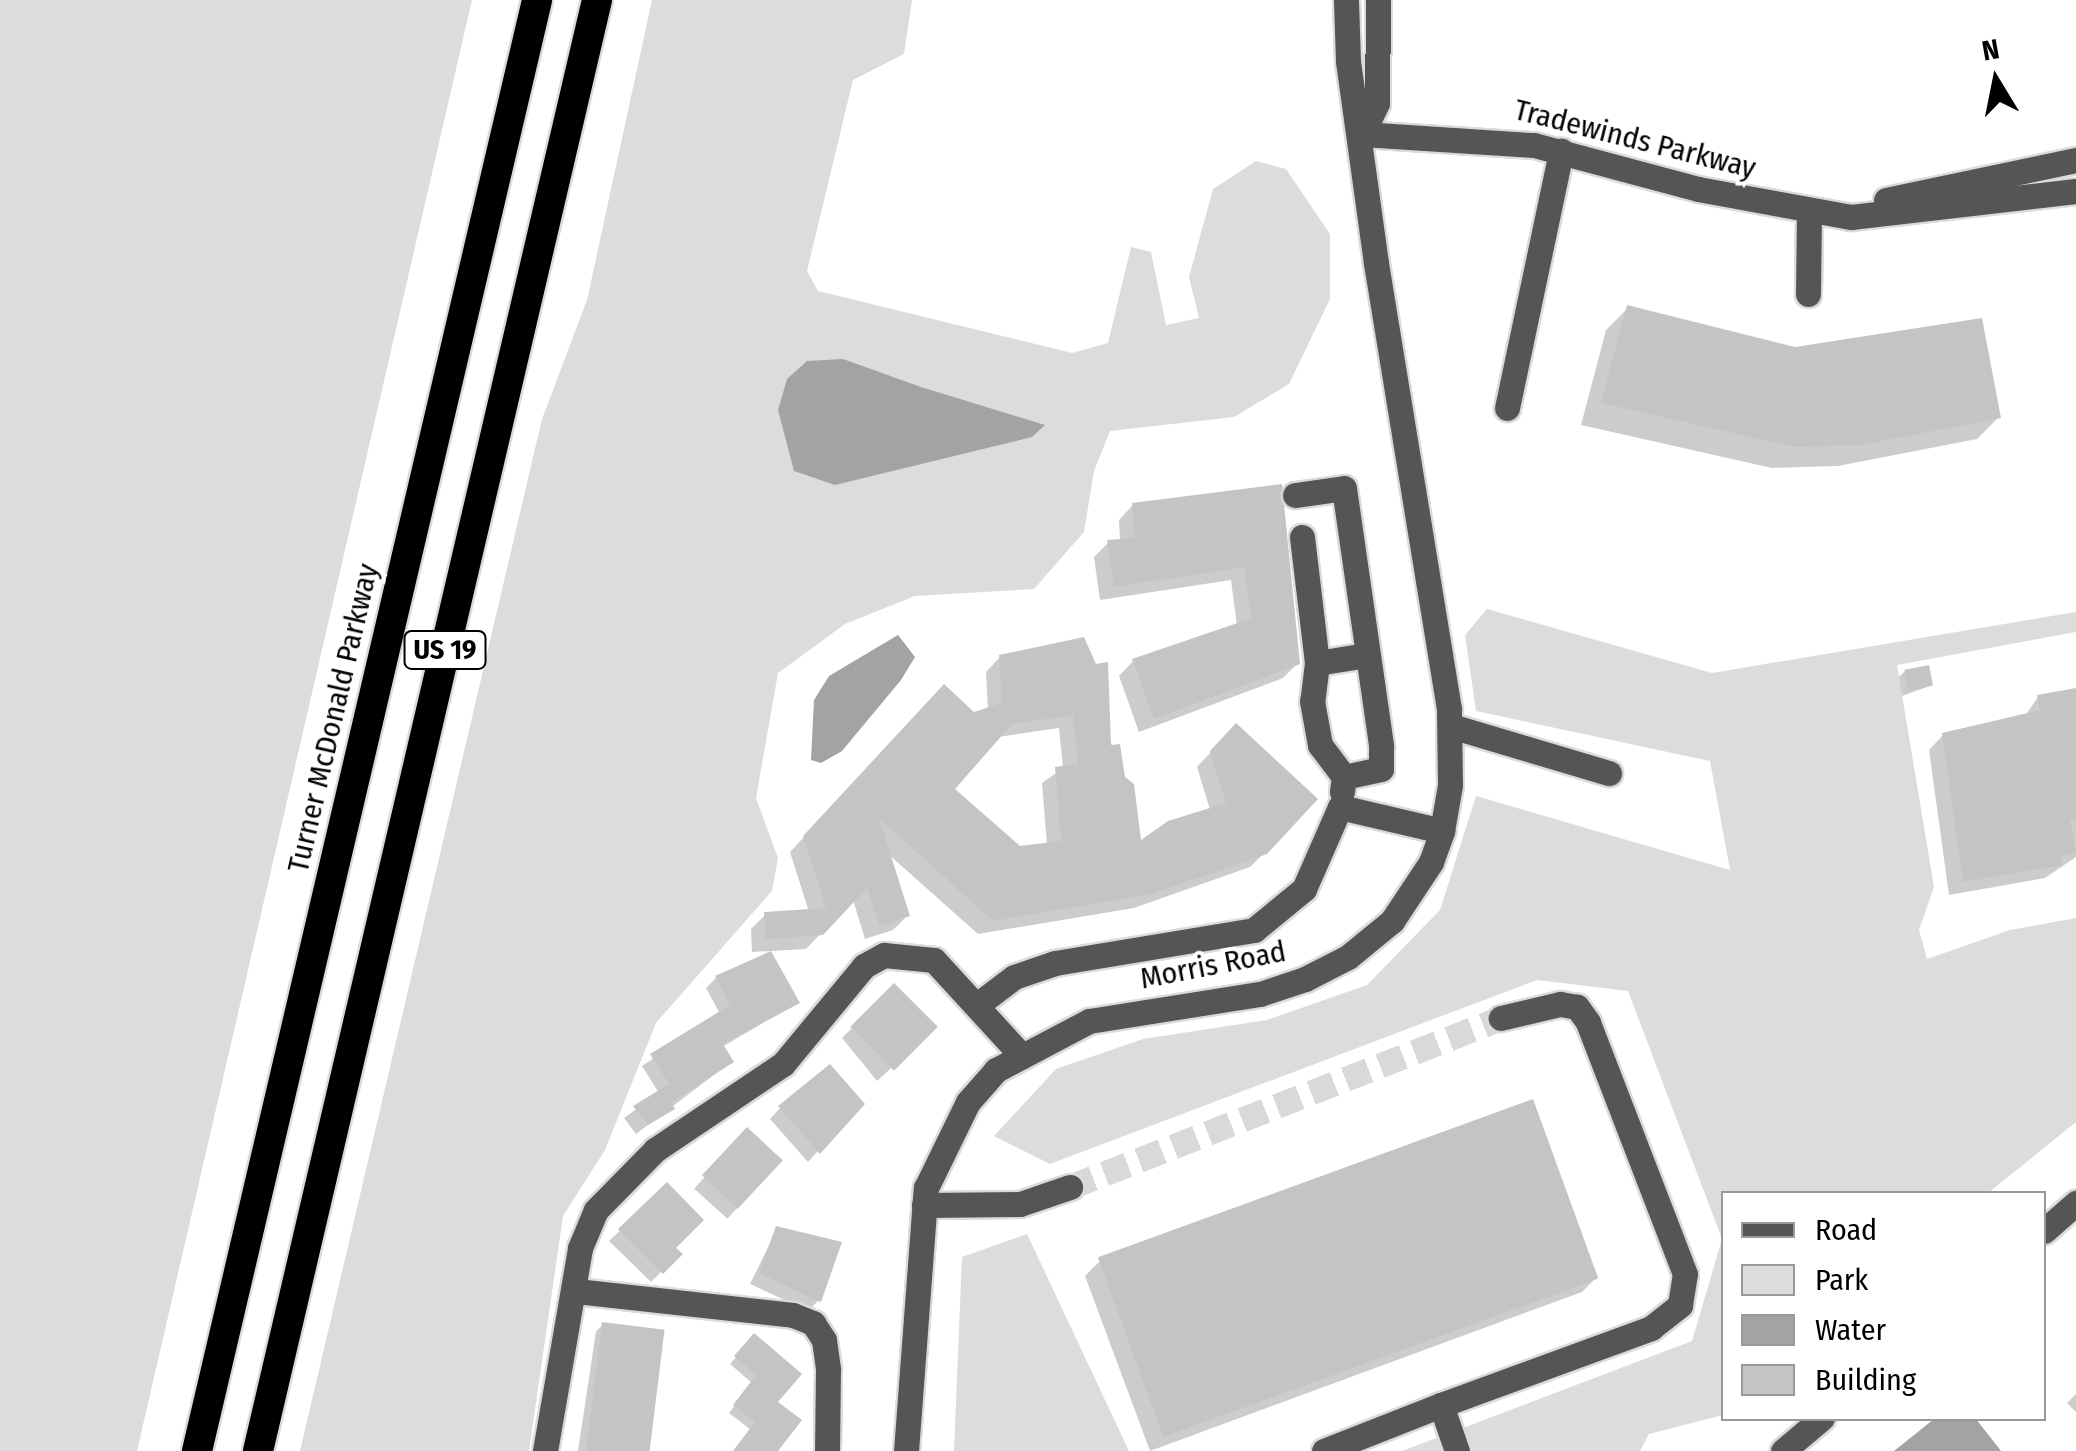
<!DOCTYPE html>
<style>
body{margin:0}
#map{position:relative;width:2076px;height:1451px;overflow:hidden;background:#fff;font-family:"Fira Sans Condensed",sans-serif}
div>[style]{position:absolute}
.green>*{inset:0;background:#dcdcdc}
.water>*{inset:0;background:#a3a3a3}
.shadow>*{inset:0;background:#0003;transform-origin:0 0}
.building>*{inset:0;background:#c4c4c4;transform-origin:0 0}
.minor-tunnel>*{height:25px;margin-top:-12.5px;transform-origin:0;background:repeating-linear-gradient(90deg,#d9d9d9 0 25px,transparent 0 37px)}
.roads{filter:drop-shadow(2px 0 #dbdbdb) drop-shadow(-2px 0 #dbdbdb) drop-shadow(0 2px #dbdbdb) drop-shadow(0 -2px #dbdbdb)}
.minor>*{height:25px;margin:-12.5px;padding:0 12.5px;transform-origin:12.5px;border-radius:12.5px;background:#555}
.highway>*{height:30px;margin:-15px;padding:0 15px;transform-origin:15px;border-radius:15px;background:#000}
span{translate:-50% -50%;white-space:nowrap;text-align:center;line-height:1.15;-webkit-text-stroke:8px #fff;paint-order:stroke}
.shield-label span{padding:2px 8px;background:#fff;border:2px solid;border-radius:8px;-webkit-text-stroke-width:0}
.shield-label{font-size:28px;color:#000;font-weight:700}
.street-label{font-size:30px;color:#000}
.legend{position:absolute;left:1721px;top:1191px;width:325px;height:230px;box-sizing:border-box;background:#fff;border:2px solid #999;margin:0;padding:12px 18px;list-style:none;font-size:30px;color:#000}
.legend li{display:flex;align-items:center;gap:20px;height:50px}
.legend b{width:50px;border:2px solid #999}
.north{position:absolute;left:1946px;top:30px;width:100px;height:100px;-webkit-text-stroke:8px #fff;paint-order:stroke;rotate:350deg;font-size:28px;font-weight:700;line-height:40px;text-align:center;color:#000}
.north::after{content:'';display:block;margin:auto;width:35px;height:45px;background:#000;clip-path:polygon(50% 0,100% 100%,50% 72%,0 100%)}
</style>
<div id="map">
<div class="green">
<i style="clip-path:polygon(0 0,472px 0,137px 1451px,0 1451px)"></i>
<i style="clip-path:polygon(652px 0,912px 0,904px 54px,853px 80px,807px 271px,818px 291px,1072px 353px,1108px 343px,1131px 247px,1151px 252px,1166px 325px,1199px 318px,1189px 277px,1213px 189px,1256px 161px,1286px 169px,1330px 234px,1330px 299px,1289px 384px,1234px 417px,1110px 431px,1094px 471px,1084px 532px,1034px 589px,915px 596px,845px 624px,778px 673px,756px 798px,778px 858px,772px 891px,656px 1023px,605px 1150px,563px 1216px,529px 1451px,300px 1451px,542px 419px,587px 300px)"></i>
<i style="clip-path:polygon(1487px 609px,1712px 673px,2076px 612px,2076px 632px,1897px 665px,1934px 887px,1919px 930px,1927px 959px,2010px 930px,2076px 918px,2076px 1122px,1988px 1193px,1724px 1194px,1723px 1415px,1649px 1434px,1640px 1451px,1402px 1451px,1692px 1341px,1722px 1239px,1628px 991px,1537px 980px,1050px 1164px,994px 1136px,1056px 1069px,1143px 1039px,1267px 1020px,1367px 985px,1440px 910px,1476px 796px,1730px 870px,1710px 761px,1476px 711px,1465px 635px)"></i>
<i style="clip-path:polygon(1027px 1234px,1129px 1451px,954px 1451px,962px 1257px)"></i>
</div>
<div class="water">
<i style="clip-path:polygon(843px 359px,921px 387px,1045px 425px,1032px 437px,835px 485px,794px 471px,778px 410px,787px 379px,807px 361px)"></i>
<i style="clip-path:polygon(898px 635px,915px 657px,901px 680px,842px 751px,821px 763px,811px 760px,814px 700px,829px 676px)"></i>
<i style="clip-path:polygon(1934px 1419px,1976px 1419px,2001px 1451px,1894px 1451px)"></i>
</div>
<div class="shadow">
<i style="clip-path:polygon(1628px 308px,1795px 350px,1999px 417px,1977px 439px,1838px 466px,1772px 468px,1581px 425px,1606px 330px)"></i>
<i style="clip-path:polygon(1280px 486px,1298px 663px,1283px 678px,1139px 732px,1119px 676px,1133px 661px,1237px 626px,1231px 580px,1100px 600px,1094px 557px,1108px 543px,1120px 542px,1119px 520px,1133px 505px)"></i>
<i style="clip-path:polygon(evenodd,1083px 640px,1139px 845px,1210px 810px,1197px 767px,1222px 740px,1265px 852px,1250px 867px,1134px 908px,978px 934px,887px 853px,907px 916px,893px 930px,865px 939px,853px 900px,806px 949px,752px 952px,751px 929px,765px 915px,809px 912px,790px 852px,930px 702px,973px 715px,988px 710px,986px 672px,1000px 657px,1083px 640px,1059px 728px,1063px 768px,1042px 783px,1047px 845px,1019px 849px,952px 789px,998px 737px,1059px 728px)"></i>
<i style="clip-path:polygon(1905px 671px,1930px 686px,1902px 696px,1899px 677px)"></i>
<i style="clip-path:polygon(2076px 690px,2076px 857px,2045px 878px,1949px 895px,1929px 750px,1943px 735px,2025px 716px,2038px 697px)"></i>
<i style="clip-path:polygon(770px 954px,797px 1003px,722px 1047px,731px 1062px,636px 1134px,624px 1118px,659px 1093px,642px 1066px,720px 1014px,706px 988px,716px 978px)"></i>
<i style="clip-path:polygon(894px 986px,925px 1037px,877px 1081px,842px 1038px)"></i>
<i style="clip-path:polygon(861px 1104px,808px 1162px,770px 1119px,780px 1108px)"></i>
<i style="left:747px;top:1130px;width:45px;height:79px;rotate:42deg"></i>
<i style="clip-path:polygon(667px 1186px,673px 1248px,679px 1254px,651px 1282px,609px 1241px)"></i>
<i style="clip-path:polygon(777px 1229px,819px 1300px,808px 1311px,750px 1284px)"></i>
<i style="clip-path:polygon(1100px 1261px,1596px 1278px,1582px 1292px,1150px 1451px,1085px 1276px)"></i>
<i style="clip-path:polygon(603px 1325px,643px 1451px,578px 1451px,596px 1331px)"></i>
<i style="clip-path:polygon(754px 1336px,774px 1402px,775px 1451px,734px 1451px,751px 1430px,729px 1413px,752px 1383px,730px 1364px)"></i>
<i style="clip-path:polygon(2076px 1394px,2076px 1412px,2067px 1403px)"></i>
</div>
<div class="building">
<i style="clip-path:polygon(1627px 305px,1795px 347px,1982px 318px,2001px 418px,1861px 445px,1795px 447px,1601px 403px)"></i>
<i style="clip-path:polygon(1282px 484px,1300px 664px,1154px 719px,1132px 659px,1252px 618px,1244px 567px,1114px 587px,1107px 540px,1135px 538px,1132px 503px)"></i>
<i style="clip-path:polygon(evenodd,1084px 637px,1096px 664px,1108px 662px,1111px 745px,1120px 744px,1125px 777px,1134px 784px,1141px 840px,1168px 821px,1226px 803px,1210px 751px,1236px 723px,1318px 799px,1267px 854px,1151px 894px,993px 921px,879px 818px,910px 916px,880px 926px,867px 888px,823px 935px,766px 939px,764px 912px,826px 908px,803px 836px,944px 684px,974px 712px,1002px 703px,999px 655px,1084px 637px,1073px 715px,1078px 764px,1055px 767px,1061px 841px,1020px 846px,955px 789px,1012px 724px,1073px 715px)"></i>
<i style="left:1929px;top:665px;width:21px;height:25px;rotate:79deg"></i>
<i style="clip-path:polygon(2076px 688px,2076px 819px,2070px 820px,2076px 853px,2061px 856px,2063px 865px,1963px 882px,1942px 733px,2040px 710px,2037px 695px)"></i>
<i style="clip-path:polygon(771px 951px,800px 1003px,723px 1044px,734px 1062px,671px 1102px,675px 1109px,648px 1125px,633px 1106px,669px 1084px,650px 1054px,730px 1005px,715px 976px)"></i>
<i style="left:894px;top:983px;width:62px;height:62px;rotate:45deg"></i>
<i style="clip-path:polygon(830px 1064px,865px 1104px,820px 1154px,778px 1106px)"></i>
<i style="left:1533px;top:1099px;width:191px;height:463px;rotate:70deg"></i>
<i style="left:747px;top:1127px;width:49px;height:66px;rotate:43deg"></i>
<i style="clip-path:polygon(667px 1182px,704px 1220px,676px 1248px,683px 1254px,663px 1274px,618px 1229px)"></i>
<i style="clip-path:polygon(776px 1226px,842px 1242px,821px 1302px,759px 1273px)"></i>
<i style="left:602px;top:1322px;width:63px;height:130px;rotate:7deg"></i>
<i style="clip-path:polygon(754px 1333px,802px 1374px,778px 1402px,802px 1420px,778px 1451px,733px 1451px,755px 1422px,733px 1405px,756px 1375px,734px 1356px)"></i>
</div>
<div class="minor-tunnel">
<i style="left:1070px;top:1187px;width:463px;rotate:-21.4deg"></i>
</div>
<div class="roads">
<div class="minor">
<i style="left:1362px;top:134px;width:172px;rotate:3.7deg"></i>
<i style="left:1534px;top:145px;width:170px;rotate:15deg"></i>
<i style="left:1698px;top:189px;width:156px;rotate:10.4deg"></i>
<i style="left:1851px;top:217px;width:226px;rotate:-6.6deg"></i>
<i style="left:1362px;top:134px;width:34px;rotate:-64deg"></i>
<i style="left:1377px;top:103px;width:103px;rotate:-89.4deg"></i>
<i style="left:1886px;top:200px;width:194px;rotate:-11.9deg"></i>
<i style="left:1808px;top:294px;width:83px;rotate:-89.3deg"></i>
<i style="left:1507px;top:408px;width:263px;rotate:-78.1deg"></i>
<i style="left:1295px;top:495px;width:49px;rotate:-8.1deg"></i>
<i style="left:1344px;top:488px;width:261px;rotate:81.8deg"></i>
<i style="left:1381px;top:746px;width:23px;rotate:90deg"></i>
<i style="left:1381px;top:769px;width:38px;rotate:168deg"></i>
<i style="left:1302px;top:537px;width:127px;rotate:83.2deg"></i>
<i style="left:1317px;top:663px;width:51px;rotate:-9.1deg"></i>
<i style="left:1317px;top:663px;width:38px;rotate:97deg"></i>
<i style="left:1312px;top:701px;width:45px;rotate:79.7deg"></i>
<i style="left:1320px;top:745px;width:40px;rotate:53deg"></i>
<i style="left:1344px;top:777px;width:15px;rotate:98deg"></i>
<i style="left:1451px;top:726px;width:165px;rotate:16.6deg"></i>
<i style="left:977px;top:1005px;width:46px;rotate:-37.1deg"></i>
<i style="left:1014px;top:977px;width:43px;rotate:-18.9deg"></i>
<i style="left:1055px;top:963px;width:202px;rotate:-9.4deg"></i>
<i style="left:1254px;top:930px;width:65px;rotate:-39.4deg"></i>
<i style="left:1304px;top:889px;width:90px;rotate:-66.3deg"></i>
<i style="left:1340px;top:807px;width:105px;rotate:13.2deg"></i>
<i style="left:924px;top:1205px;width:96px;rotate:-0.6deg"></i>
<i style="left:1020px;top:1204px;width:53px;rotate:-18.8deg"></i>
<i style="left:2044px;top:1231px;width:43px;rotate:-41.2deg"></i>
<i style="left:576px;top:1291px;width:218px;rotate:6.3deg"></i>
<i style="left:793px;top:1315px;width:22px;rotate:22deg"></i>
<i style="left:813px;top:1323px;width:20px;rotate:57deg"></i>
<i style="left:824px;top:1340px;width:30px;rotate:82deg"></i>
<i style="left:828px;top:1370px;width:81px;rotate:90.7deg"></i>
<i style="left:545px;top:1451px;width:206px;rotate:-80.2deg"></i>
<i style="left:580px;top:1248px;width:41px;rotate:-67.2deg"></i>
<i style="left:596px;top:1210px;width:84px;rotate:-45.5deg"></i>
<i style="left:655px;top:1150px;width:154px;rotate:-33.9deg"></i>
<i style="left:783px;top:1064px;width:127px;rotate:-50.4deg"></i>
<i style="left:864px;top:966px;width:23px;rotate:-29deg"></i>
<i style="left:884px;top:955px;width:50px;rotate:5.7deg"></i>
<i style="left:934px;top:960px;width:129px;rotate:47.5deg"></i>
<i style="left:906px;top:1451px;width:264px;rotate:-85.7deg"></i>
<i style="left:926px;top:1188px;width:96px;rotate:-64deg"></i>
<i style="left:968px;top:1102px;width:43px;rotate:-48.8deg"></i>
<i style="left:996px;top:1070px;width:105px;rotate:-27.8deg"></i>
<i style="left:1089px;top:1021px;width:173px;rotate:-9deg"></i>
<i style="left:1260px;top:994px;width:47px;rotate:-18.4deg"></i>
<i style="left:1305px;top:979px;width:48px;rotate:-27.1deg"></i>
<i style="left:1348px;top:957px;width:57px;rotate:-39.3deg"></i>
<i style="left:1392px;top:921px;width:71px;rotate:-56.5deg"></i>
<i style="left:1431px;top:862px;width:33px;rotate:-70deg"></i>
<i style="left:1442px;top:831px;width:47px;rotate:-80.1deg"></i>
<i style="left:1450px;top:785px;width:76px;rotate:-90.8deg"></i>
<i style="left:1449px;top:709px;width:452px;rotate:-99.3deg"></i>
<i style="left:1376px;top:263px;width:204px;rotate:-97.9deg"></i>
<i style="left:1348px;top:61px;width:61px;rotate:-91.9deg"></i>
<i style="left:1324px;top:1451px;width:126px;rotate:-21.5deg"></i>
<i style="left:1457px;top:1451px;width:49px;rotate:-109.2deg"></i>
<i style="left:1441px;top:1405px;width:224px;rotate:-20.1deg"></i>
<i style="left:1651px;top:1328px;width:37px;rotate:-38deg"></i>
<i style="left:1680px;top:1305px;width:31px;rotate:-81deg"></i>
<i style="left:1685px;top:1274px;width:270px;rotate:-111.1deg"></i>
<i style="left:1588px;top:1022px;width:19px;rotate:-126deg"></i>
<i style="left:1577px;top:1007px;width:17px;rotate:-170deg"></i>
<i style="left:1560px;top:1004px;width:61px;rotate:166.7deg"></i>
<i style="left:1783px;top:1451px;width:51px;rotate:-40.2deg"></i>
</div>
<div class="highway">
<i style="left:197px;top:1451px;width:1490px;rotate:-76.81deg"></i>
<i style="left:258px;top:1451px;width:1490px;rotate:-76.85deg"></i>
</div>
</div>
<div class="shield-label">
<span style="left:445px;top:650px">US 19</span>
</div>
<div class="street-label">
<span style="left:1635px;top:139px;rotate:14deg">Tradewinds Parkway</span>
<span style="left:333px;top:718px;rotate:-77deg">Turner McDonald Parkway</span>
<span style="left:1213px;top:965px;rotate:-11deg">Morris Road</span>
</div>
<ul class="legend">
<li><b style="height:12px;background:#555"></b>Road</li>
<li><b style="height:28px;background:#dcdcdc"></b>Park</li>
<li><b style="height:28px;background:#a3a3a3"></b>Water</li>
<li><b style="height:28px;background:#c4c4c4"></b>Building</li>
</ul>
<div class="north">N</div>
</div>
